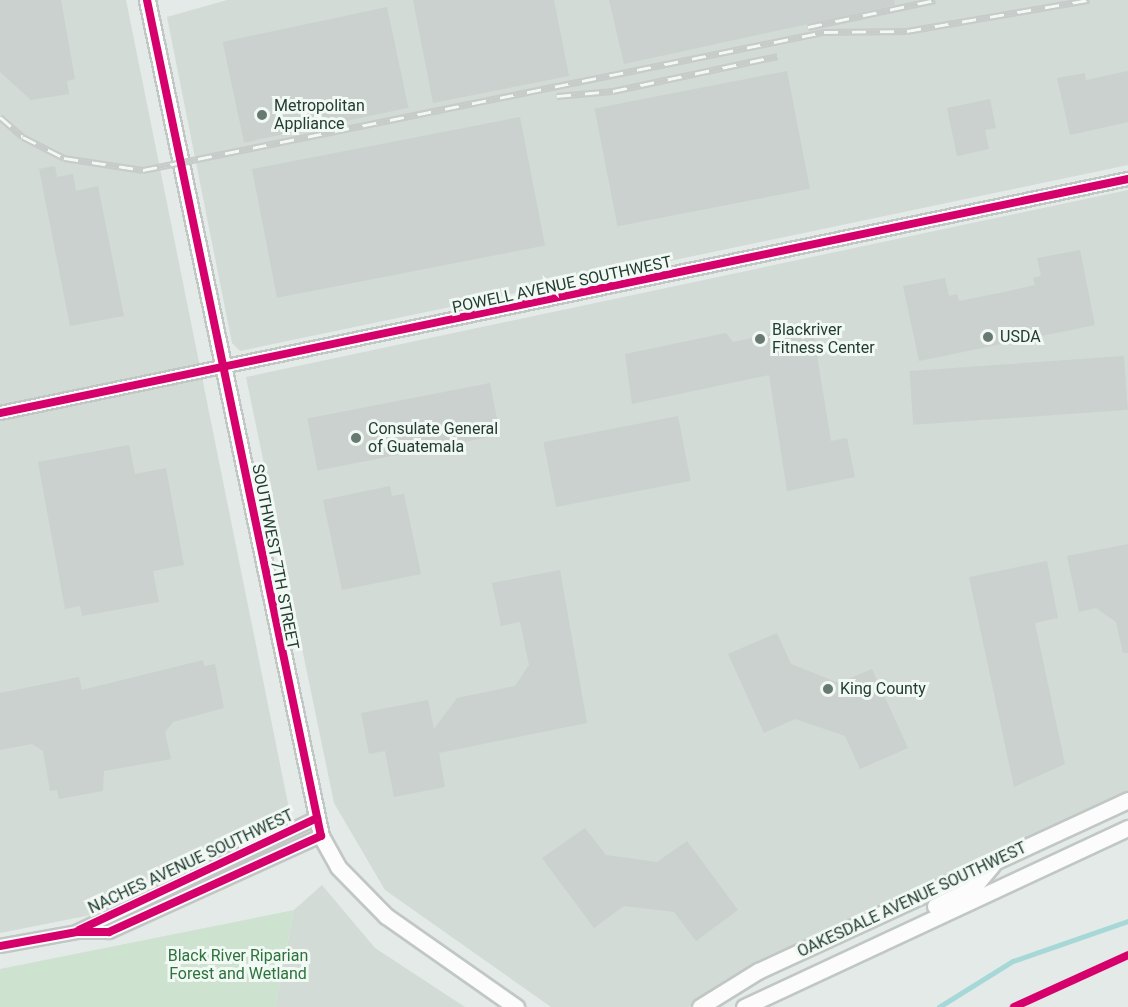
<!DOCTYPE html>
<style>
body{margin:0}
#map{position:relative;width:1128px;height:1007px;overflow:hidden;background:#e4eae7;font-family:Roboto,sans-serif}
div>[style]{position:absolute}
.built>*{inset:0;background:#d2dbd6}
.green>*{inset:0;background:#cde3d0}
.stream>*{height:4.5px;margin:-2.25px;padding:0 2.25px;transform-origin:2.25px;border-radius:2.25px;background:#a5d8d7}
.building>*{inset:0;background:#cbd1ce;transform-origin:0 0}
.roads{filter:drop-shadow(2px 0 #c1c7c4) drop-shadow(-2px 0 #c1c7c4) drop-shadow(0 2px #c1c7c4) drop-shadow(0 -2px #c1c7c4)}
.minor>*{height:12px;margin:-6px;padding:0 6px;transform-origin:6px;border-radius:6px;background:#fbfcfb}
.tertiary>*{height:15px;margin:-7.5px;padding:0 7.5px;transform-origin:7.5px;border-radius:7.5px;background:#fbfcfb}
.rail>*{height:7px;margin-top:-3.5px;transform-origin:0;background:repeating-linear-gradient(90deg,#f2f8f4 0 14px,#c7cbc9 0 28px);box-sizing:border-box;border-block:2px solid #c7cbc9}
.cycleway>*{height:8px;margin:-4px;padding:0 4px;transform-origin:4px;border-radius:4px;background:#d6006c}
.dots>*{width:16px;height:16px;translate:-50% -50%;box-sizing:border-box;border:3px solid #f2f8f4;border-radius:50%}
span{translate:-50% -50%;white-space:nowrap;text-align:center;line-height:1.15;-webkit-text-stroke:6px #f2f8f4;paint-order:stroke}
.poi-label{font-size:16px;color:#223d31}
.left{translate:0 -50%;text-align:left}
.street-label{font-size:16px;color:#223d31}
.park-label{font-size:16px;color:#2c733c}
</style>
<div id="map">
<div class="built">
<i style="clip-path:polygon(0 0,126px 0,288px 804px,271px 833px,121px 909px,0 933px)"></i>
<i style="clip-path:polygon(227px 0,1128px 0,1128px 165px,240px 351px,232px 343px,167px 17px)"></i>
<i style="clip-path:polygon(1128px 190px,1128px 795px,743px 970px,689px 1007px,551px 1007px,385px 890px,334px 803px,246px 377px)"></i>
<i style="clip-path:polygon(322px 885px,375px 948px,465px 1007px,275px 1007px,294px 910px)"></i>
</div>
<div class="green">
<i style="clip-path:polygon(294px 910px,275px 1007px,0 1007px,0 969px)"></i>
</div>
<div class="stream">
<i style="left:939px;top:1007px;width:87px;rotate:-31.9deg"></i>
<i style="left:1013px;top:961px;width:122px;rotate:-19.2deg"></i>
</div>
<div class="building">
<i style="clip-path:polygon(0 0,61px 0,75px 79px,67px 81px,69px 94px,31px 100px,0 72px)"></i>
<i style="clip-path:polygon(413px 0,554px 0,569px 76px,433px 103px)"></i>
<i style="clip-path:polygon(609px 0,894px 0,895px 5px,624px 64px)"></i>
<i style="left:387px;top:7px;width:103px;height:168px;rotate:78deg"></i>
<i style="left:787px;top:71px;width:120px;height:196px;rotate:79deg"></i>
<i style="clip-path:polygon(1128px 71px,1128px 122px,1070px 135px,1057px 78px,1085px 73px,1086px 80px)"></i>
<i style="clip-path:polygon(990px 99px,996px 128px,985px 130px,989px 149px,957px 156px,947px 108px)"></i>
<i style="left:520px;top:117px;width:131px;height:273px;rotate:79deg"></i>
<i style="clip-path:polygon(55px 166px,57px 177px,73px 174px,76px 191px,98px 186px,124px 316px,70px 326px,39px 169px)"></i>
<i style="clip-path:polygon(1080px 250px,1095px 325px,919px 361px,903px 286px,945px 278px,949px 296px,957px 294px,959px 301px,1004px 292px,1035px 285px,1033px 278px,1041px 276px,1037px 258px)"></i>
<i style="clip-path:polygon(812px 325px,831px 441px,847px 438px,855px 477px,787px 491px,769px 375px,632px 404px,625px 354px,726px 333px,733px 342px)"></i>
<i style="left:1124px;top:356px;width:54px;height:215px;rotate:86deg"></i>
<i style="left:490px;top:383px;width:53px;height:186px;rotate:79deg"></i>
<i style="left:678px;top:416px;width:66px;height:137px;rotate:79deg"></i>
<i style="clip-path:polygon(129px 445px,135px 474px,166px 468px,184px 565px,153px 571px,159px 602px,82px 616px,80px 606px,65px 609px,38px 462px)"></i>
<i style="clip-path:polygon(390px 486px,392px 496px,404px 494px,421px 574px,342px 590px,323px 500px)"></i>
<i style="clip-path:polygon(1128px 544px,1128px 653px,1123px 653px,1116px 622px,1096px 608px,1079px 612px,1067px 556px)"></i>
<i style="clip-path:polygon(1047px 561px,1058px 618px,1035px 623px,1065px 764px,1014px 787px,969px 577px)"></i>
<i style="clip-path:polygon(560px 570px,587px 723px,439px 753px,445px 787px,394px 797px,385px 751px,369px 754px,361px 713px,428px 700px,434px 729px,457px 698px,515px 686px,529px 665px,520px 622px,501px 626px,492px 583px)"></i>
<i style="clip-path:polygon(777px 633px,791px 664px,839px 683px,872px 669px,908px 748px,860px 769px,845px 736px,795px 719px,764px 733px,728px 654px)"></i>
<i style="clip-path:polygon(203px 660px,204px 666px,215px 664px,224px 708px,173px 722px,165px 732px,171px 759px,104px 771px,103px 791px,59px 799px,57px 790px,50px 791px,43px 751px,32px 744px,0 750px,0 693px,79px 677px,82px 690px)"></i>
<i style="clip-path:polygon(585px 828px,606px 855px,657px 862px,687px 841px,738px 910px,696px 941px,674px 912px,624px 906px,594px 928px,542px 858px)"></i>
</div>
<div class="roads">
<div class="minor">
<i style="left:0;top:413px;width:1152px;rotate:-11.72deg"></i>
<i style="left:78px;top:931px;width:264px;rotate:-25.3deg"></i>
<i style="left:0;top:946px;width:78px;rotate:-10.3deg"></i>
<i style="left:77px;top:932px;width:32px"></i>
<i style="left:109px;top:932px;width:233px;rotate:-24.4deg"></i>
</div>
<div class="tertiary">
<i style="left:147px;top:0;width:854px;rotate:78.24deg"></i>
<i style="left:321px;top:836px;width:35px;rotate:61deg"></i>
<i style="left:338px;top:867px;width:69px;rotate:45.6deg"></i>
<i style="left:386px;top:916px;width:159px;rotate:35deg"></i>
<i style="left:935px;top:906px;width:42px;rotate:-25.3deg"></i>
<i style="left:973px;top:888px;width:30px;rotate:-50deg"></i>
<i style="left:700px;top:1007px;width:68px;rotate:-31.8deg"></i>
<i style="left:758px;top:971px;width:408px;rotate:-24.8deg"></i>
<i style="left:744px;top:1007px;width:424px;rotate:-25deg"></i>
</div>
</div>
<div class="rail">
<i style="left:808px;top:27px;width:130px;rotate:-12deg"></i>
<i style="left:557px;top:96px;width:56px;rotate:-5.1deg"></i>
<i style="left:613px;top:91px;width:168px;rotate:-12deg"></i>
<i style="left:0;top:117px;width:30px;rotate:41deg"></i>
<i style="left:23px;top:137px;width:46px;rotate:27.1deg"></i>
<i style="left:64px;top:158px;width:80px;rotate:8.6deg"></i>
<i style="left:143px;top:170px;width:695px;rotate:-11.46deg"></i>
<i style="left:824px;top:32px;width:83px;rotate:-0.7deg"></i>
<i style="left:907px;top:31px;width:185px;rotate:-9.7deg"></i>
</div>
<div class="cycleway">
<i style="left:0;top:413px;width:1152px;rotate:-11.72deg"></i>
<i style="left:79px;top:930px;width:263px;rotate:-25.2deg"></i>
<i style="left:0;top:946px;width:78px;rotate:-10.3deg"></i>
<i style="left:77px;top:932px;width:32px"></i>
<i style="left:109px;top:932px;width:233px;rotate:-24.4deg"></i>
<i style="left:321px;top:836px;width:854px;rotate:-101.76deg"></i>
<i style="left:1014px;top:1007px;width:125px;rotate:-24.5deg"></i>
</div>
<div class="dots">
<i style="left:262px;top:115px;background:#667a71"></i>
<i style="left:988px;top:337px;background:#667a71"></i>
<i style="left:760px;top:339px;background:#667a71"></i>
<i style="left:356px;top:438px;background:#667a71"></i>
<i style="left:828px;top:689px;background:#667a71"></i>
</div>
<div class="poi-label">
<span class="left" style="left:274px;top:115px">Metropolitan<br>Appliance</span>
<span class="left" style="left:772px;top:339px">Blackriver<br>Fitness Center</span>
<span class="left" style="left:1000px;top:337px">USDA</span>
<span class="left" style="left:368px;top:438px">Consulate General<br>of Guatemala</span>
<span class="left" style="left:840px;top:689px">King County</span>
</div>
<div class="street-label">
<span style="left:562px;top:285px;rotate:-12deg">POWELL AVENUE SOUTHWEST</span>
<span style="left:275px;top:557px;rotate:79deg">SOUTHWEST 7TH STREET</span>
<span style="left:191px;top:862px;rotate:-25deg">NACHES AVENUE SOUTHWEST</span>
<span style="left:912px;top:900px;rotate:-25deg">OAKESDALE AVENUE SOUTHWEST</span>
</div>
<div class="park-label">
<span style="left:238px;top:965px">Black River Riparian<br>Forest and Wetland</span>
</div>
</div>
